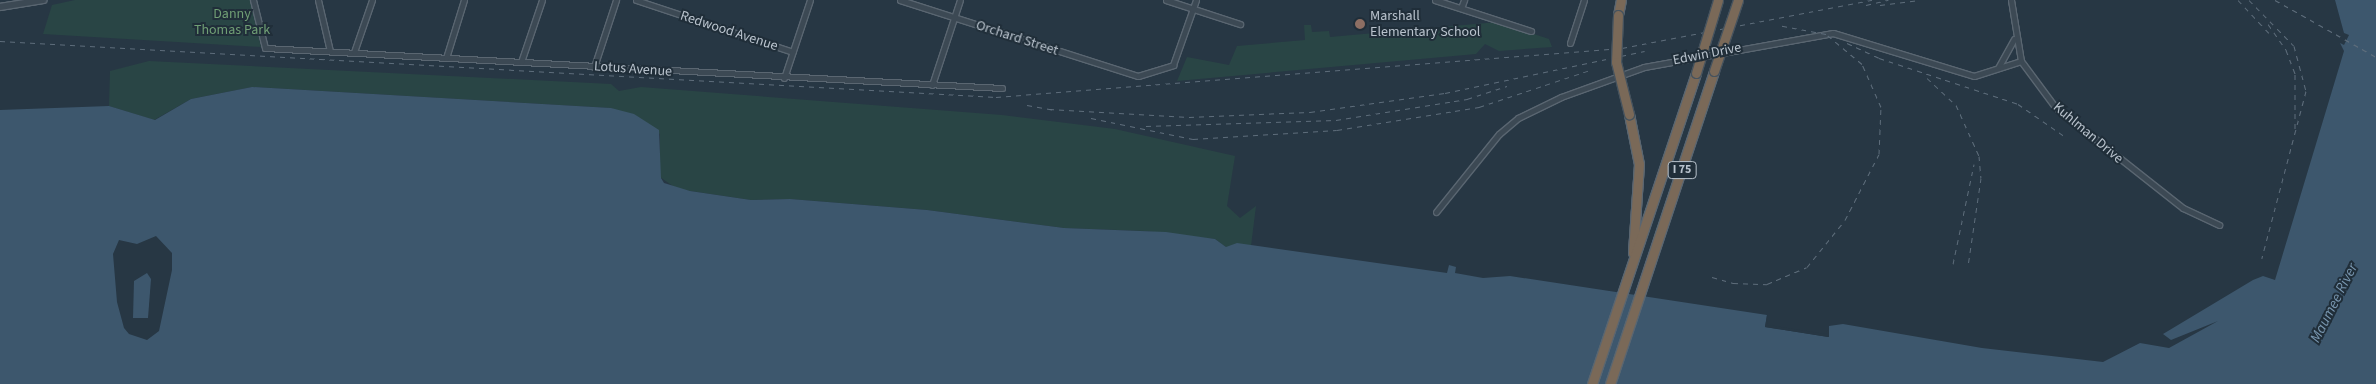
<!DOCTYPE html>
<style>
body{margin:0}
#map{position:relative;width:2376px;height:384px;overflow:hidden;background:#273744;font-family:"Source Sans 3",sans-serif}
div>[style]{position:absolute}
.green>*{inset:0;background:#294545}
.water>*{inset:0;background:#3d576d}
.pier>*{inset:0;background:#273744}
.roads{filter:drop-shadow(1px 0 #5a6671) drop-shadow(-1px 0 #5a6671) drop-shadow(0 1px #5a6671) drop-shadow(0 -1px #5a6671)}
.minor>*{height:5px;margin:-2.5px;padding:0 2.5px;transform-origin:2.5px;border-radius:2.5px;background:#3c4954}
.tertiary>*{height:6px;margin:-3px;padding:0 3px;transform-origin:3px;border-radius:3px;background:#3c4954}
.motorway>*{height:9px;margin:-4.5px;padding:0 4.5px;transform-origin:4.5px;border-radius:4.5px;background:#7a6958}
.rail>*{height:1px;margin-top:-0.5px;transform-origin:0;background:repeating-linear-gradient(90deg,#5e6d7b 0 5px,transparent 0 10px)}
.bridges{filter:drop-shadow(1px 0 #46535e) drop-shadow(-1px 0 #46535e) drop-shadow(0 1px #46535e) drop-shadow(0 -1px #46535e)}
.motorway-bridge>*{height:9px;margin:-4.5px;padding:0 4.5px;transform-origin:4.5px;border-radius:4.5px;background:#7a6958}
.dots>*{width:14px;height:14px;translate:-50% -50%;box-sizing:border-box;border:2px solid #202e39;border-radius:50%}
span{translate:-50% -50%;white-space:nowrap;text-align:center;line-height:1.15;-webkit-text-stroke:4px #202e39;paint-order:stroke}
.shield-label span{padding:1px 4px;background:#202e39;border:1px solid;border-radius:4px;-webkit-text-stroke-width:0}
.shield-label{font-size:12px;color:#b9c3cd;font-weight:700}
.park-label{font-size:14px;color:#709f75}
.poi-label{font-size:14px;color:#b9c3cd}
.left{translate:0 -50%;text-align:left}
.street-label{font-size:14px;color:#b9c3cd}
.water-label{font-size:15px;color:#7997b0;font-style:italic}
</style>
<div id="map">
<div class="green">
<i style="clip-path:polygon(75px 0,250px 0,261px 47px,43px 34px,52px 5px)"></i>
<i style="clip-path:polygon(1498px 22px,1549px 39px,1552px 47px,1499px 51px,1485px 44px,1476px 54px,1177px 81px,1187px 57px,1229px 65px,1237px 46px,1305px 40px,1304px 25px,1311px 25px,1312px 32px,1329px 31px,1330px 37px)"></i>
<i style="clip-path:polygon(149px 61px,611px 84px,619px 91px,641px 87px,1002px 115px,1115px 129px,1235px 156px,1227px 206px,1240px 218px,1256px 206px,1251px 246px,1226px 247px,1215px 239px,1145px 231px,1064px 228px,927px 210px,790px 199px,751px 200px,677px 189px,660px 177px,660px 134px,611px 108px,252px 87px,191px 99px,154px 120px,109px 106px,110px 71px)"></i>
</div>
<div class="water">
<i style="clip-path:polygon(evenodd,2335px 0,2376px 0,2376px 384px,0 384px,0 110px,109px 106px,155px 120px,191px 99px,252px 87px,611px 108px,634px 114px,659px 130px,661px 178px,664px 183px,690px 191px,751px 200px,790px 199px,927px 210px,1064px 228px,1166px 232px,1215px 239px,1226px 247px,1237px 243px,1447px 273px,1449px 265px,1456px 267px,1455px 273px,1483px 278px,1510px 276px,1767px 315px,1765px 327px,1828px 337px,1829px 326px,1843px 324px,1982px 348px,2103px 362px,2140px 343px,2169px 348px,2218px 321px,2171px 340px,2163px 334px,2253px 280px,2263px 276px,2275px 280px,2344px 51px,2340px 43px,2344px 45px,2349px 35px,2344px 33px,2335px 0,156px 236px,172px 253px,172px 270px,159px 331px,147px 340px,129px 334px,124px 328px,117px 302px,113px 254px,119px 240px,137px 244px,156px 236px)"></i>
<i style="clip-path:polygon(147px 273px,151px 279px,148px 318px,133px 318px,134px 281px)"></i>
</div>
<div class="pier">
<i style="clip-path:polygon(1767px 315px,1768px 325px,1826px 334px,1829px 326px,1829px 337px,1765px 327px)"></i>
</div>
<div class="roads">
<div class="minor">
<i style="left:253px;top:0;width:49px;rotate:76deg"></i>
<i style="left:265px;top:48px;width:738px;rotate:3.11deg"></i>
<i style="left:318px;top:0;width:52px;rotate:76.8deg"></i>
<i style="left:636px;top:0;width:165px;rotate:18.3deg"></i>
<i style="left:900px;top:0;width:250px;rotate:17.7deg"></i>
<i style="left:1138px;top:76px;width:37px;rotate:-17deg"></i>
<i style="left:1173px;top:65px;width:69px;rotate:-70.5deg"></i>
<i style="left:1166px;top:0;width:78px;rotate:18deg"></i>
<i style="left:1435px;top:0;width:101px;rotate:17.9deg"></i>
<i style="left:2011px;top:0;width:62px;rotate:80.7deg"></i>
<i style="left:2021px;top:61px;width:57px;rotate:53.5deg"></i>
<i style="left:2055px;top:107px;width:163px;rotate:38.3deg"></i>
<i style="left:2183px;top:208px;width:40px;rotate:25deg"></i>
<i style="left:1461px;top:8px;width:9px;rotate:-69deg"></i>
<i style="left:1570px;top:43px;width:45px;rotate:-72deg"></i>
<i style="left:354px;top:52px;width:55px;rotate:-70.9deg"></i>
<i style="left:446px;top:58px;width:61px;rotate:-72.8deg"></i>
<i style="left:521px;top:62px;width:65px;rotate:-71.3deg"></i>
<i style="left:594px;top:67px;width:71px;rotate:-71.8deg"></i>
<i style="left:1998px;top:68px;width:33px;rotate:-61deg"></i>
<i style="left:784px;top:78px;width:82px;rotate:-71.6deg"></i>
<i style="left:932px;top:85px;width:89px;rotate:-71.8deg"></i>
<i style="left:1436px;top:212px;width:100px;rotate:-51.1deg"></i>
<i style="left:1499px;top:134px;width:25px;rotate:-40deg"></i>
<i style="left:1518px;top:118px;width:48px;rotate:-26deg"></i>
<i style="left:1561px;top:97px;width:88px;rotate:-19.9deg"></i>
<i style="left:1644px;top:67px;width:192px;rotate:-10.2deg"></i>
<i style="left:1833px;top:33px;width:147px;rotate:17deg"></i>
<i style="left:1974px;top:76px;width:49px;rotate:-17.7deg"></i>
</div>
<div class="tertiary">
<i style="left:0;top:7px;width:44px;rotate:-9.2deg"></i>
</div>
<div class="motorway">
<i style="left:1618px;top:15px;width:15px;rotate:-79deg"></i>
<i style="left:1629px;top:114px;width:51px;rotate:78.7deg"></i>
<i style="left:1639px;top:164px;width:89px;rotate:93.9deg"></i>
<i style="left:1592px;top:384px;width:328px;rotate:-71.5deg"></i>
<i style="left:1610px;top:384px;width:330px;rotate:-71.6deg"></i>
</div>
</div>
<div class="rail">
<i style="left:2238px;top:0;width:45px;rotate:46.8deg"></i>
<i style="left:2249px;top:0;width:64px;rotate:45.6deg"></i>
<i style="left:2294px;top:46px;width:47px;rotate:75.1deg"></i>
<i style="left:2306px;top:91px;width:173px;rotate:104.8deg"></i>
<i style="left:2275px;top:0;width:116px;rotate:29.4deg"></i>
<i style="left:1866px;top:5px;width:23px;rotate:-13deg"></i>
<i style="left:1880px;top:5px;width:40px;rotate:-7.1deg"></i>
<i style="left:2268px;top:24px;width:32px;rotate:55deg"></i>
<i style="left:2286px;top:50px;width:26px;rotate:69deg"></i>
<i style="left:2295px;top:74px;width:55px;rotate:90deg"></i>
<i style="left:0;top:41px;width:998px;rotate:3.22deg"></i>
<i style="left:996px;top:97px;width:628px;rotate:-4.48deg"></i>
<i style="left:1622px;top:48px;width:255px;rotate:-10.9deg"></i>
<i style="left:1847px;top:43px;width:35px;rotate:25deg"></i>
<i style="left:1879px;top:58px;width:146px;rotate:18.3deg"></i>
<i style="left:2018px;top:104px;width:56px;rotate:34.8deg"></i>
<i style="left:1927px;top:78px;width:40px;rotate:43deg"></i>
<i style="left:1956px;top:105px;width:56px;rotate:65.7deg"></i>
<i style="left:1979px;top:156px;width:22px;rotate:85deg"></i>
<i style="left:1981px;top:178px;width:89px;rotate:98.4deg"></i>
<i style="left:1027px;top:105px;width:27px;rotate:10deg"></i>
<i style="left:1049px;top:109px;width:140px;rotate:3.3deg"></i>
<i style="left:1189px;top:117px;width:121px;rotate:-2.4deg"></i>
<i style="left:1310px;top:112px;width:136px;rotate:-8deg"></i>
<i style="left:1445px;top:93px;width:204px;rotate:-11.9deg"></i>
<i style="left:1091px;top:118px;width:104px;rotate:11.6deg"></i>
<i style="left:1193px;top:139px;width:144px;rotate:-3.6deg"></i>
<i style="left:1337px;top:130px;width:144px;rotate:-9.2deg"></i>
<i style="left:1479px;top:107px;width:120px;rotate:-18.4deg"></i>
<i style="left:1146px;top:126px;width:190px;rotate:-1.8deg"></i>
<i style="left:1336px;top:120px;width:133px;rotate:-9.1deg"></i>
<i style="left:1467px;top:99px;width:42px;rotate:-18deg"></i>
<i style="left:1953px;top:264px;width:102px;rotate:-78.1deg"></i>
<i style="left:1712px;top:277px;width:22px;rotate:16deg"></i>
<i style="left:1733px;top:283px;width:34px;rotate:2deg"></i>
<i style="left:1767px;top:284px;width:43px;rotate:-23deg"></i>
<i style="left:1807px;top:267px;width:60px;rotate:-51deg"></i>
<i style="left:1845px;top:220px;width:74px;rotate:-62.7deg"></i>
<i style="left:1879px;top:154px;width:47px;rotate:-87.6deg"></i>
<i style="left:1881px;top:107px;width:47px;rotate:-113.8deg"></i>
<i style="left:1862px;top:64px;width:47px;rotate:-140.2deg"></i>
<i style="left:1826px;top:34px;width:49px;rotate:-169.4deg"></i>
</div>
<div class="bridges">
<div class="motorway-bridge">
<i style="left:1618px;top:15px;width:47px;rotate:92.4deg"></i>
<i style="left:1616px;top:62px;width:54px;rotate:76deg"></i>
<i style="left:1714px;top:71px;width:75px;rotate:-71.3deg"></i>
<i style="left:1696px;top:73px;width:76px;rotate:-73.2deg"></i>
</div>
</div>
<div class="dots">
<i style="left:1360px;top:24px;background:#8d6e63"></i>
</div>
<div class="shield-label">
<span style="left:1682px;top:170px">I 75</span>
</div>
<div class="park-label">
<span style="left:232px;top:22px">Danny<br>Thomas Park</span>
</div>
<div class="poi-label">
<span class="left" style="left:1370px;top:24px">Marshall<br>Elementary School</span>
</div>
<div class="street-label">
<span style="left:729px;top:31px;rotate:18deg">Redwood Avenue</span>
<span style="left:1017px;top:38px;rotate:18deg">Orchard Street</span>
<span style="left:1707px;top:54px;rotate:-11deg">Edwin Drive</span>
<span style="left:633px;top:69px;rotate:4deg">Lotus Avenue</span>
<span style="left:2088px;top:133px;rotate:40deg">Kuhlman Drive</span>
</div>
<div class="water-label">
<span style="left:2334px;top:303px;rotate:-63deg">Maumee River</span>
</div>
</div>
